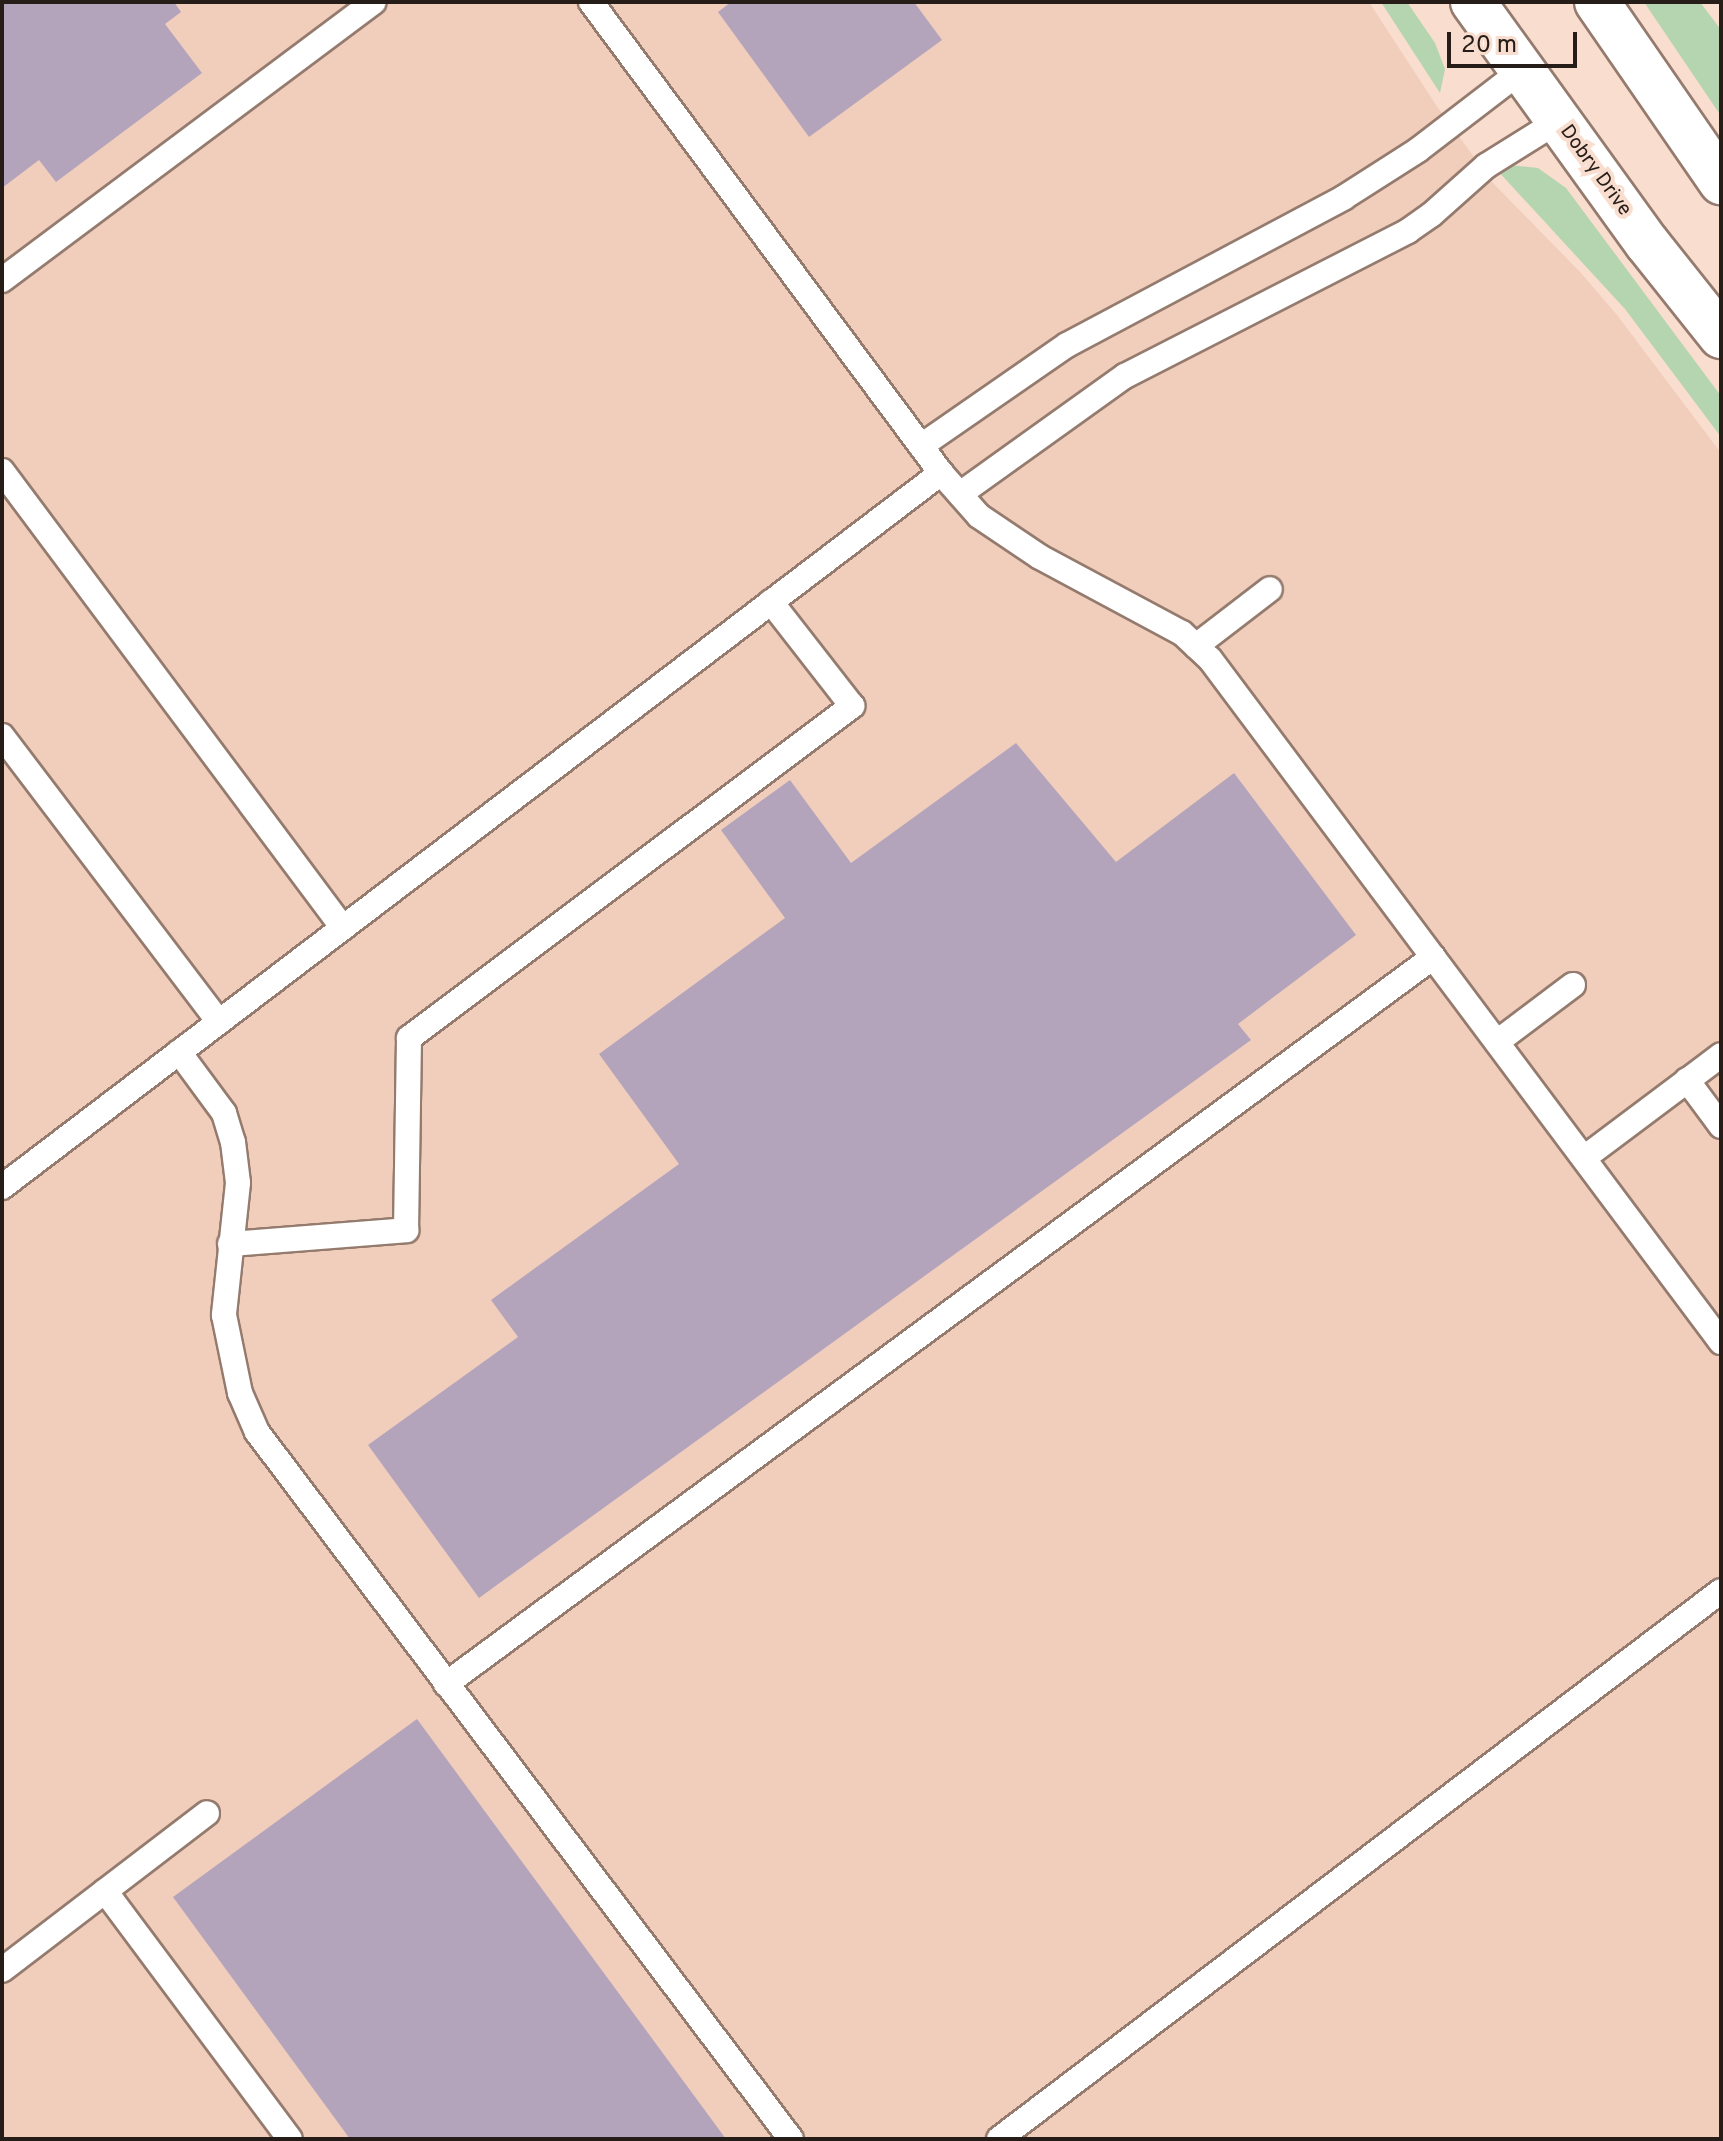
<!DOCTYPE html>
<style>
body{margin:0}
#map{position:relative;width:1723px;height:2141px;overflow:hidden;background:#f9ddce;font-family:Overpass,sans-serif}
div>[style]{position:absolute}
.built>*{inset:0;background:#f1cebc}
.green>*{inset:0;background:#b4d5b0}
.building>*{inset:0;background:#b4a4bb}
.roads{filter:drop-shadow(2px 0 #947b6e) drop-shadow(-2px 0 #947b6e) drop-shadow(0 2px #947b6e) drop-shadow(0 -2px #947b6e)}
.service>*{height:24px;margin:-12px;padding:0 12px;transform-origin:12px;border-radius:12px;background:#fff}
.tertiary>*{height:44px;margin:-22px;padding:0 22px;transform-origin:22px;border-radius:22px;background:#fff}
.motorway>*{height:44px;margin:-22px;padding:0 22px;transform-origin:22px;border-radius:22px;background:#fff}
span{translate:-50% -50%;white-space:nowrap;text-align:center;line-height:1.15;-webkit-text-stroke:8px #f9ddce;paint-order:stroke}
.street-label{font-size:20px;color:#271d18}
.frame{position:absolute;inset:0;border:4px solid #271d18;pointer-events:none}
.scale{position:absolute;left:1447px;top:32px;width:130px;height:36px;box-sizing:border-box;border:4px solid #271d18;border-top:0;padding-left:10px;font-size:24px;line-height:28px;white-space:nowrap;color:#271d18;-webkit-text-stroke:6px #f9ddce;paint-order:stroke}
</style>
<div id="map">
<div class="built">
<i style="clip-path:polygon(2px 2px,1369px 2px,1436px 105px,1493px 183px,1581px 273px,1617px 315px,1721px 453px,1721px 2139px,2px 2139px)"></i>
</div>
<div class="green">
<i style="clip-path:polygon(1381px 2px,1407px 2px,1435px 43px,1445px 69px,1440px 93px)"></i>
<i style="clip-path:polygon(1644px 2px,1700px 2px,1721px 30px,1721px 116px)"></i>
<i style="clip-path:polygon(1509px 165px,1538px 168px,1566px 188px,1721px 396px,1721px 437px,1625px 309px,1497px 170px)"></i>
</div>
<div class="building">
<i style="clip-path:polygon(2px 2px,174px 2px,181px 12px,165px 24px,202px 73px,56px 182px,39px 160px,2px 188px)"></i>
<i style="clip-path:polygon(731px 2px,914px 2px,942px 40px,809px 137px,718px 12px)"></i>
<i style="clip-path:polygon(1016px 743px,1116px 862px,1234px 773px,1356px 935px,1238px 1024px,1251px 1040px,479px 1598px,368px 1445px,518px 1337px,491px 1300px,679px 1164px,599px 1054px,785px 918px,721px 830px,790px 780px,851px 863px)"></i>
<i style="clip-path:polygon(417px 1719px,726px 2139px,350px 2139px,173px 1897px)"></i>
</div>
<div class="roads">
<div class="service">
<i style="left:591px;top:2px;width:587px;rotate:53.38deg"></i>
<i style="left:941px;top:473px;width:57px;rotate:48.5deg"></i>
<i style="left:979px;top:516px;width:73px;rotate:33.9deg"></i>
<i style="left:1040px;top:557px;width:161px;rotate:28.2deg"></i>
<i style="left:1182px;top:633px;width:38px;rotate:43deg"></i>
<i style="left:1210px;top:659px;width:853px;rotate:53.2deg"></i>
<i style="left:2px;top:280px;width:464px;rotate:-36.8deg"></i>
<i style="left:921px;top:446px;width:178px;rotate:-34.7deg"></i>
<i style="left:1067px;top:345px;width:313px;rotate:-28deg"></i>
<i style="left:1343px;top:198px;width:89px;rotate:-32.6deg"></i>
<i style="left:1418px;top:150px;width:130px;rotate:-37.5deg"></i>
<i style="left:2px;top:471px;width:570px;rotate:53.27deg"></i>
<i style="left:960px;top:494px;width:203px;rotate:-35.6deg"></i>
<i style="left:1125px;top:376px;width:318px;rotate:-27.1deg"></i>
<i style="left:1408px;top:231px;width:28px;rotate:-35deg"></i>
<i style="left:1431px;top:215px;width:74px;rotate:-41.7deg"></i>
<i style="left:1486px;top:166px;width:85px;rotate:-32deg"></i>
<i style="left:1196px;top:646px;width:93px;rotate:-37.6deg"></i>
<i style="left:2px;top:736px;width:359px;rotate:52.8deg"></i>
<i style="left:1497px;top:1042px;width:95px;rotate:-36.9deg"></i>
<i style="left:179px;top:1052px;width:76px;rotate:53.6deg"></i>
<i style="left:224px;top:1113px;width:30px;rotate:73deg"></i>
<i style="left:233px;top:1142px;width:41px;rotate:83deg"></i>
<i style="left:238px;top:1183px;width:133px;rotate:96.1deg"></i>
<i style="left:224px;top:1315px;width:80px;rotate:78.4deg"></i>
<i style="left:240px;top:1393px;width:43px;rotate:66.4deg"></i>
<i style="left:257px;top:1432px;width:886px;rotate:52.94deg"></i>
<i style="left:1687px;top:1080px;width:57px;rotate:53.5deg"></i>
<i style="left:1584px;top:1158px;width:171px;rotate:-36.9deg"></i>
<i style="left:2px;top:1187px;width:1180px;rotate:-37.25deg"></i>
<i style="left:230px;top:1244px;width:177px;rotate:-4.5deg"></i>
<i style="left:406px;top:1230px;width:192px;rotate:-89.1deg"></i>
<i style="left:409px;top:1038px;width:554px;rotate:-36.85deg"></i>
<i style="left:852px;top:706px;width:132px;rotate:-127.9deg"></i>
<i style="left:446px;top:1684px;width:1226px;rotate:-36.37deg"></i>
<i style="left:105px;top:1891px;width:309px;rotate:53.3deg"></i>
<i style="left:2px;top:1970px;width:258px;rotate:-37.4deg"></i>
<i style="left:999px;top:2139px;width:906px;rotate:-37.2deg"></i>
</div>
<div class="tertiary">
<i style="left:1473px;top:2px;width:297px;rotate:54.2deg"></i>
<i style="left:1647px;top:243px;width:119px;rotate:51.5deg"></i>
</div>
<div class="motorway">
<i style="left:1597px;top:2px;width:219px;rotate:55.4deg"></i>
</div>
</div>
<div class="street-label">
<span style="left:1595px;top:171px;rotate:54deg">Dobry Drive</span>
</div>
<div class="frame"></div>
<div class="scale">20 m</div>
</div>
